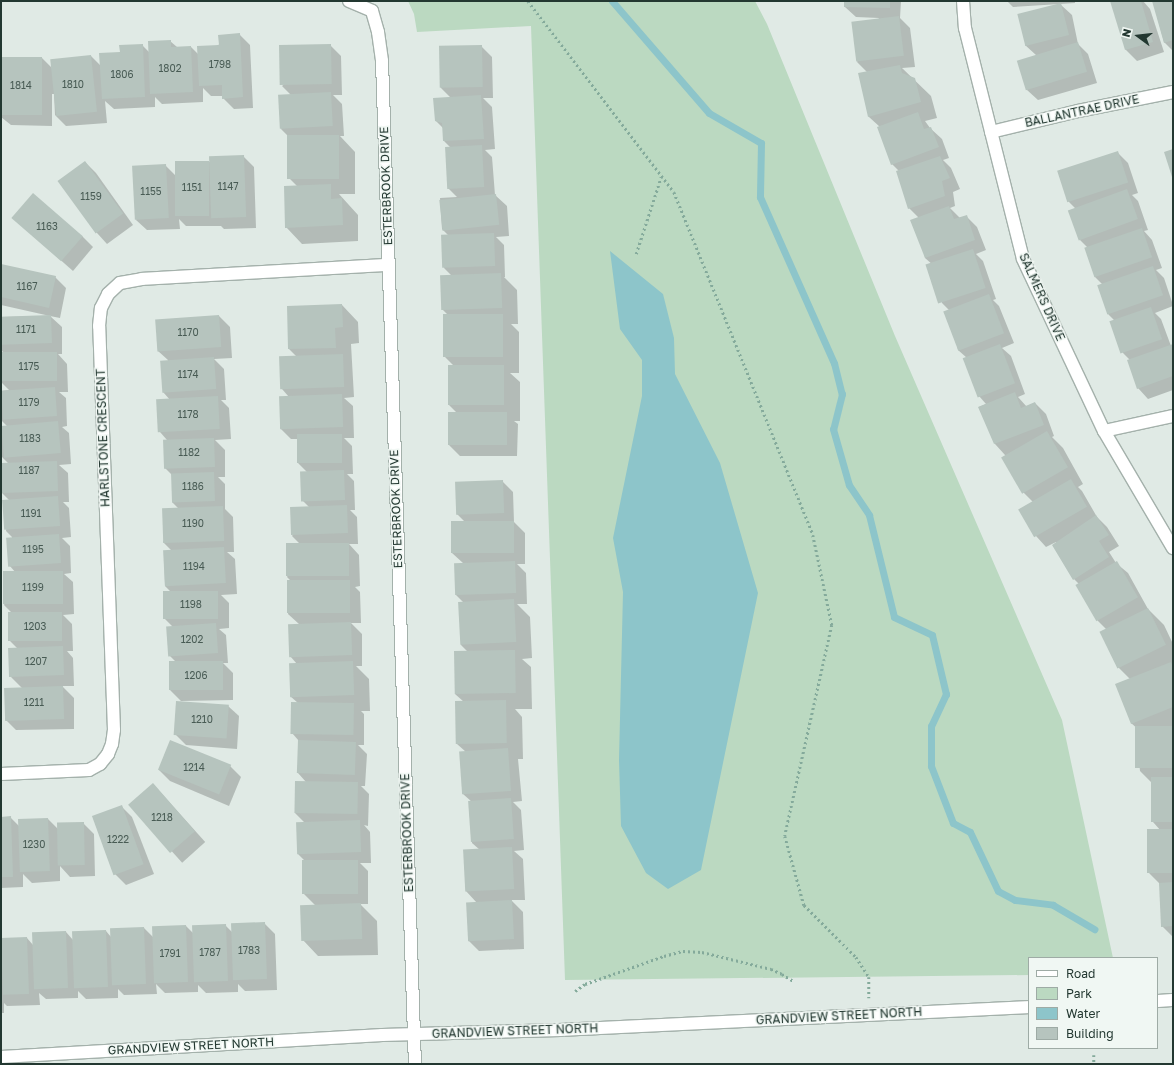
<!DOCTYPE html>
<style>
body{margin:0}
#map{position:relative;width:1174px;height:1065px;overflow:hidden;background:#e0eae5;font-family:"Golos Text",sans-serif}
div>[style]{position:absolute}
.green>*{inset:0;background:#bbd9c1}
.water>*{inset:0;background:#8dc5ca}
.shadow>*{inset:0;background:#0003;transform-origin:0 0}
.stream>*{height:7px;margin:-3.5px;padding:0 3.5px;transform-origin:3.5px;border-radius:3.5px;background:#8dc5ca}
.building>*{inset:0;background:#b6c4be;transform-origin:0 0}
.path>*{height:2.5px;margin-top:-1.25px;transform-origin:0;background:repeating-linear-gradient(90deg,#84aa9b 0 2px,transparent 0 5px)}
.roads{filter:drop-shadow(1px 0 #a4b1ab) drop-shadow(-1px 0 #a4b1ab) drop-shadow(0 1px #a4b1ab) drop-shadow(0 -1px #a4b1ab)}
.street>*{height:12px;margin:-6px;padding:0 6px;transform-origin:6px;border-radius:6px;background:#fff}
.secondary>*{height:12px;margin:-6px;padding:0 6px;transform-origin:6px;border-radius:6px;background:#fff}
span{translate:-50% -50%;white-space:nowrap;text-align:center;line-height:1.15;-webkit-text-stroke:3px #f0f7f3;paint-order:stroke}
.number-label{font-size:10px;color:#485b54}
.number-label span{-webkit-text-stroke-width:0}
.street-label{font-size:12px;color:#233831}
.frame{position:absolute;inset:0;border:2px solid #233831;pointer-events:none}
.legend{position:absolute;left:1028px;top:957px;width:130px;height:92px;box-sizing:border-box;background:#f0f7f3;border:1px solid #9eaba5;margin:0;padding:5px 7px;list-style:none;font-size:12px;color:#233831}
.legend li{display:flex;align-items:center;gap:8px;height:20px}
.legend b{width:20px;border:1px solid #9eaba5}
.north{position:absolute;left:1118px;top:16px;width:40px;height:40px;-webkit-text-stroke:3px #f0f7f3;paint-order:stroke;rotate:285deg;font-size:11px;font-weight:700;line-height:16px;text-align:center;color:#233831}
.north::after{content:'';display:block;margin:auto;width:14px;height:18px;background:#233831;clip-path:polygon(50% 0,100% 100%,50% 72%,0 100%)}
</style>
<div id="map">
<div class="green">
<i style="clip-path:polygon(408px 1px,755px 1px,767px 24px,895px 336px,1062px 720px,1113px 958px,1029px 958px,1029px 975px,565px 980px,531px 26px,417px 32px,414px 14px)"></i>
</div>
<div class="water">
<i style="clip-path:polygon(610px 251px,663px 294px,674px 338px,675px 374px,720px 463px,758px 593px,701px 870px,668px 889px,646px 873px,621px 826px,619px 760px,623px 592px,613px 538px,642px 396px,642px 360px,620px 329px)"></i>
</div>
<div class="shadow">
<i style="clip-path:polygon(845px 1px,901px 1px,900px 18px,910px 28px,915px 67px,902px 68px,931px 96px,937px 118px,925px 121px,930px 128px,942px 139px,949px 158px,943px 160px,951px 168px,960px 189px,953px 192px,955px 206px,950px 208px,960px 218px,966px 216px,977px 227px,986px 250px,976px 254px,983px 261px,996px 299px,993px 300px,999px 306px,1014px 343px,1002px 348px,1011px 356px,1025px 394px,1018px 397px,1027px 407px,1035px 403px,1046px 414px,1054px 436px,1052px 437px,1063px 448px,1083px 484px,1078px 487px,1082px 491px,1097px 517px,1107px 527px,1119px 546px,1109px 552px,1116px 563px,1128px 573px,1148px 609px,1164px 625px,1173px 644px,1173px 937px,1162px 926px,1160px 884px,1149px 873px,1161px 831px,1153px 822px,1152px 783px,1140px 771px,1136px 731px,1139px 730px,1131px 723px,1130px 679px,1118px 667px,1106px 629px,1098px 621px,1079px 584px,1074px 579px,1056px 542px,1046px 547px,1036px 536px,1033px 502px,1023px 492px,1005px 455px,995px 444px,979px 407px,986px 404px,979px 396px,967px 358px,958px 350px,949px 310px,942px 303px,933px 265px,925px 258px,919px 218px,909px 208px,899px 171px,892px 164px,880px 127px,869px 117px,859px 74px,867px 72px,857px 62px,879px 18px,856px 17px,845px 7px)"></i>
<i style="clip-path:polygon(1007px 1px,1075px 1px,1075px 3px,1060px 4px,1072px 15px,1078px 44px,1088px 54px,1097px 83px,1038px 100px,1027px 90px,1036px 55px,1025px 45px,1060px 4px,1013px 7px)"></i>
<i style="clip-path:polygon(1111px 1px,1143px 1px,1150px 9px,1164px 52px,1137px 61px,1126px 50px)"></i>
<i style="clip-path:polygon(1153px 1px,1173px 1px,1173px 51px,1164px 42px)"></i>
<i style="clip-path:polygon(239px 34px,250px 45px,253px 108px,234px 109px,223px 98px,223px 96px,211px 96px,203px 88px,203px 102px,162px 104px,155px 97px,155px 107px,114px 109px,105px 101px,107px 123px,66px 126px,55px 115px,54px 94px,52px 94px,52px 126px,11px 125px,1px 117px,1px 58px,42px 58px,52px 68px,91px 56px,101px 66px,121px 53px,142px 45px,149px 52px,170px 41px,177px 47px,191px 47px,199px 55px)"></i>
<i style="clip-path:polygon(330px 45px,341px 56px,342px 95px,333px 95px,342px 104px,344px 136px,340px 136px,355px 152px,355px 194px,339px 194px,358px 215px,358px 241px,302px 244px,286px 227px,297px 186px,289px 178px,288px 136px,281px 129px,292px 96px,282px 86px)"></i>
<i style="clip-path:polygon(481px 46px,492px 57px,493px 98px,483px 98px,492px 107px,495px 149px,485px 150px,492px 157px,495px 195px,507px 206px,509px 236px,496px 237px,504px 245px,505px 277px,504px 277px,517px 290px,518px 324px,511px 324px,519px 332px,519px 373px,510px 373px,520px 382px,520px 421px,514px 421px,518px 424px,517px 456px,460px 456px,449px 445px,457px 413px,449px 405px,454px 366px,445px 357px,449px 316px,442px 309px,451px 275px,444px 268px,449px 236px,442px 229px,440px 198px,457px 197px,448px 188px,451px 148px,444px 141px,443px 128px,436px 121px,451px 98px,441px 88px,440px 47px)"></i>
<i style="clip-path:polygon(1117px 152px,1128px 163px,1138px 193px,1132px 195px,1138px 201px,1148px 230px,1144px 231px,1152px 240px,1162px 268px,1156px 270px,1164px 278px,1173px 305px,1173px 306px,1155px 313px,1161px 319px,1171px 346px,1173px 345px,1173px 390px,1148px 399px,1138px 388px,1130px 360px,1123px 353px,1115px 321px,1108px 314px,1103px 285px,1095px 277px,1088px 248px,1080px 240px,1076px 209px,1069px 202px,1059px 173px)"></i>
<i style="clip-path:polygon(243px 156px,254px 167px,256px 228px,224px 229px,221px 226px,186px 226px,179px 219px,180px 229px,147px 230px,136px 220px,165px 165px,176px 176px,176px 162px,211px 162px)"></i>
<i style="clip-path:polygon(85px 162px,96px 173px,133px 225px,107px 244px,97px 233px)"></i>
<i style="clip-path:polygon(13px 218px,82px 236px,93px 247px,73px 271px)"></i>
<i style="clip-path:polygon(1px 265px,55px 277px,66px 288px,60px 318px,50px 316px,62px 327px,62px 354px,58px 354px,67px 364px,68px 392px,59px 392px,66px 398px,67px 426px,62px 427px,69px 433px,71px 464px,59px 465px,68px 473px,69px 502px,63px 502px,69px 508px,71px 537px,62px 538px,70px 546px,71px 573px,64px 574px,73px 582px,74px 614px,63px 615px,72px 624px,73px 651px,67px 651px,73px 658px,74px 686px,62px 686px,74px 698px,74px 729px,16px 730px,5px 719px,22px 688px,11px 677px,18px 649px,10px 641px,13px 614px,4px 605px,16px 573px,9px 565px,12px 537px,6px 531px,10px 501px,2px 493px,9px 464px,2px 457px,1px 426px,7px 426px,1px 420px,1px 391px,9px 390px,1px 382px,1px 354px,5px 354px,1px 350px,1px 317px,50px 316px,1px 305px)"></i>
<i style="clip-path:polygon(342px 305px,358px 322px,359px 343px,351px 344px,354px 397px,344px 398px,353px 406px,354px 438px,344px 438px,352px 446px,353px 474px,347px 474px,354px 481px,355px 510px,350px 510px,357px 517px,358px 544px,349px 544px,359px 555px,360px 586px,355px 587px,360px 592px,361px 623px,351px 623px,362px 634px,362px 666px,356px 666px,369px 679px,370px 711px,361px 711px,364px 714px,364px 745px,358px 745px,367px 754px,365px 786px,361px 786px,369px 794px,368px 826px,364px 825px,370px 832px,371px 863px,360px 863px,368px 871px,368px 904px,360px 904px,377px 921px,378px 955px,318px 956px,302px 939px,315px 905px,303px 893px,305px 861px,298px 854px,304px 822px,295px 813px,306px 782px,298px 773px,299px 741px,292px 733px,298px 703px,290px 696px,297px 664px,290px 656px,299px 624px,288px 614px,292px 582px,287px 577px,301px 545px,292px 536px,310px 508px,302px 500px,307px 472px,298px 463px,298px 439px,291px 439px,280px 428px,289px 397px,282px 389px,297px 357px,289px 349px,288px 307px)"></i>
<i style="clip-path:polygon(219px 316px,230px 327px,232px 358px,214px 359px,224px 369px,226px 400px,221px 400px,229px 408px,231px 439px,215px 440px,225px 450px,225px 477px,218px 477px,225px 484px,225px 509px,233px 517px,234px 552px,227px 552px,235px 559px,237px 594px,221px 595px,229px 603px,229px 628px,219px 629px,226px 635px,228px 663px,223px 663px,233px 673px,233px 700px,181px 701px,170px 690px,170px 663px,176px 662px,170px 656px,174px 628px,164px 618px,171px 592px,165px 586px,164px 552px,172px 551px,163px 542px,178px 508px,172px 502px,172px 475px,164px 467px,167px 440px,160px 432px,171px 401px,163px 392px,168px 360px,158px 351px)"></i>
<i style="clip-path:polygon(502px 481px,513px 492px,514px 522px,525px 533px,525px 564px,517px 564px,526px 573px,527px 604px,517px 604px,530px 617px,532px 658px,522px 659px,531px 667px,532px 709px,515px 709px,522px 717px,523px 759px,518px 759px,522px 801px,513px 802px,521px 810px,524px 850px,514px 851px,523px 859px,525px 900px,511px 900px,523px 912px,524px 949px,479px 951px,468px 940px,477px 903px,466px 891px,480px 850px,472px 843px,472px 802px,463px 794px,466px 752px,457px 744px,464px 702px,455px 694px,468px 652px,461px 645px,464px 603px,456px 595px,463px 563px,452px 553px,465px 522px,457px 514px)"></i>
<i style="clip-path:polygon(228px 706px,239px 716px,237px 749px,186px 745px,175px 734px)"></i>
<i style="clip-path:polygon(230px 766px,241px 777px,229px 806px,170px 781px,159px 770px)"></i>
<i style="left:153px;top:784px;width:78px;height:31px;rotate:48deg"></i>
<i style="clip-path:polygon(121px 806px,132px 817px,154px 874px,126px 885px,115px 874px)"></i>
<i style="clip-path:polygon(10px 817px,19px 826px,48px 819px,58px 829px,83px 823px,94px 834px,95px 876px,70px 877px,60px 866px,60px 881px,32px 883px,23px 874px,23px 887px,1px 888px,1px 818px)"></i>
<i style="clip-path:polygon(264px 923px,275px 934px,277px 990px,245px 991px,238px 984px,238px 992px,206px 993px,198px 985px,198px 992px,165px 993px,156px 984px,157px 994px,124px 995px,118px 989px,118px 998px,86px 999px,78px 991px,78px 998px,46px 999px,39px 993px,40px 1005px,7px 1006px,4px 1003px,4px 1013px,1px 1013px,1px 939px,27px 938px,33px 945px,66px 932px,73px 940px,106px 931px,111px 937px,144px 928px,153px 937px,186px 926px,193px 933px,225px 925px,232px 932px)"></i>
</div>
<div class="stream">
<i style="left:612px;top:1px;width:148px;rotate:49.1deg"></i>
<i style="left:709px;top:113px;width:60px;rotate:30deg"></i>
<i style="left:761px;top:143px;width:54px;rotate:91.1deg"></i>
<i style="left:760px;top:197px;width:182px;rotate:66deg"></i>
<i style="left:834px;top:363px;width:32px;rotate:76deg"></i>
<i style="left:842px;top:394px;width:36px;rotate:104deg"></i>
<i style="left:833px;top:429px;width:58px;rotate:74.1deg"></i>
<i style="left:849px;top:485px;width:36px;rotate:56deg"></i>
<i style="left:869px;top:515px;width:105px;rotate:76.2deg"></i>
<i style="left:894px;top:617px;width:42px;rotate:25.3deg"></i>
<i style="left:932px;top:635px;width:61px;rotate:76.7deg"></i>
<i style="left:946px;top:694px;width:35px;rotate:115deg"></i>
<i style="left:931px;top:726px;width:40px;rotate:90deg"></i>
<i style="left:931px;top:766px;width:61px;rotate:68.9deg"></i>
<i style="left:953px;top:823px;width:19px;rotate:28deg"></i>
<i style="left:970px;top:832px;width:65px;rotate:64.6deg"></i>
<i style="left:998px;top:891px;width:19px;rotate:28deg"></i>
<i style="left:1015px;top:900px;width:38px;rotate:7deg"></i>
<i style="left:1053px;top:905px;width:48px;rotate:30.3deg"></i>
</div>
<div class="building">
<i style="clip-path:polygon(844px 1px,890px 1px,890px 8px,844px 7px)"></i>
<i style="clip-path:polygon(1110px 1px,1141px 1px,1153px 42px,1125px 50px)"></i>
<i style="clip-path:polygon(1152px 1px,1173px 1px,1173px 40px,1164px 43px)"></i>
<i style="left:1061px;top:3px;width:33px;height:45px;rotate:76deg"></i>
<i style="left:899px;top:16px;width:40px;height:48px;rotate:83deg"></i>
<i style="clip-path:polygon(240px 33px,243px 97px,222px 99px,222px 85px,199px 86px,197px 46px,219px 45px,218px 35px)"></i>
<i style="clip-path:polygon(171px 40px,171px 47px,191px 46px,193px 92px,150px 94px,148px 41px)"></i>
<i style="left:1078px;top:42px;width:31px;height:64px;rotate:73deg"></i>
<i style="clip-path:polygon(143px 44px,145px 97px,102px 99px,99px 53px,120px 52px,119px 45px)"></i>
<i style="left:331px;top:44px;width:40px;height:52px;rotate:89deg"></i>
<i style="left:482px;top:45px;width:42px;height:43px;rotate:89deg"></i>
<i style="left:91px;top:55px;width:57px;height:41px;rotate:84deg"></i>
<i style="left:1px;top:57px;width:41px;height:58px"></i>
<i style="clip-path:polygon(900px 65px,902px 73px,915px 78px,921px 102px,868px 117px,858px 73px)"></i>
<i style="left:331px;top:92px;width:34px;height:53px;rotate:87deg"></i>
<i style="clip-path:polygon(481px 95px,484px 139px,443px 141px,442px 123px,435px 121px,433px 98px)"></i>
<i style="clip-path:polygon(918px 112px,924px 129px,931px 127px,939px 147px,891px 165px,877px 127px)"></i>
<i style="left:287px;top:135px;width:52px;height:44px"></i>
<i style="left:482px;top:145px;width:42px;height:37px;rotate:87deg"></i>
<i style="clip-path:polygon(1173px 149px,1173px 180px,1164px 152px)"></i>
<i style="left:1118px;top:151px;width:33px;height:64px;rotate:72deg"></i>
<i style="left:244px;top:155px;width:62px;height:35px;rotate:88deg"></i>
<i style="clip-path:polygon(940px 156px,950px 178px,942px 181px,945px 196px,908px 209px,896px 171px)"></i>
<i style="left:85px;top:161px;width:65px;height:34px;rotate:54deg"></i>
<i style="left:175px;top:161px;width:34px;height:55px"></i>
<i style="left:166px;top:164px;width:54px;height:34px;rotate:87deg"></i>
<i style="clip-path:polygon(331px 184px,331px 199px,342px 198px,343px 225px,285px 228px,284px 186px)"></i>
<i style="left:1127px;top:189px;width:32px;height:63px;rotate:70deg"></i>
<i style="left:33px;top:193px;width:66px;height:33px;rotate:41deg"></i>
<i style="left:496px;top:194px;width:31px;height:57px;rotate:84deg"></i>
<i style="clip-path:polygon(949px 206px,954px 219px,967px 215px,975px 240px,925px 258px,910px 220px)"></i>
<i style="left:1142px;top:228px;width:31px;height:61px;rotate:71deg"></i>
<i style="left:494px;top:233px;width:33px;height:53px;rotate:88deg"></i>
<i style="left:973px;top:249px;width:41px;height:50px;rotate:72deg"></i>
<i style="clip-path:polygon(1px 264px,56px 276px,49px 308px,1px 297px)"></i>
<i style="left:1153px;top:266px;width:31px;height:59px;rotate:71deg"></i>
<i style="left:501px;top:273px;width:35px;height:61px;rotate:88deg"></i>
<i style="left:989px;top:294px;width:42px;height:49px;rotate:69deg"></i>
<i style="clip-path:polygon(342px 304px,343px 327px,335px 328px,336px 348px,288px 349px,287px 306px)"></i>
<i style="left:1151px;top:307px;width:34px;height:44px;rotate:71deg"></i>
<i style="left:503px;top:314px;width:43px;height:60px;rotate:90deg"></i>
<i style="left:51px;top:315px;width:28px;height:50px;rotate:88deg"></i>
<i style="left:219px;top:315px;width:32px;height:64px;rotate:86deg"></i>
<i style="left:1000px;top:344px;width:42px;height:40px;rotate:69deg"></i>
<i style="clip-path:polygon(1173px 344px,1173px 376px,1137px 389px,1127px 360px)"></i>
<i style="left:57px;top:352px;width:29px;height:56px;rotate:90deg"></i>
<i style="left:343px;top:354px;width:33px;height:64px;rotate:88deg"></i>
<i style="left:214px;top:357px;width:32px;height:54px;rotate:86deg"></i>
<i style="left:448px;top:365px;width:56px;height:40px"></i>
<i style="left:55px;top:387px;width:29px;height:54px;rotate:86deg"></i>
<i style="clip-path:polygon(1015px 392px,1021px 408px,1035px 402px,1044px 425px,994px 444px,978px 407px)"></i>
<i style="left:342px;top:394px;width:33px;height:63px;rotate:88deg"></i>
<i style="left:218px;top:396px;width:33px;height:62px;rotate:87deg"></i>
<i style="left:448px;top:412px;width:59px;height:33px"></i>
<i style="left:58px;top:421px;width:32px;height:57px;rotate:85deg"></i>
<i style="left:1047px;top:431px;width:42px;height:53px;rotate:60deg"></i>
<i style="left:297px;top:434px;width:45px;height:29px"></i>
<i style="left:214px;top:438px;width:29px;height:51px;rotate:88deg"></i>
<i style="left:57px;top:461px;width:30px;height:56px;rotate:88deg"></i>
<i style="left:344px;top:470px;width:30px;height:44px;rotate:88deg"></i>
<i style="left:214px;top:472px;width:29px;height:43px;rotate:88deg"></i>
<i style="left:1071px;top:479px;width:32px;height:61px;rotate:60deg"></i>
<i style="left:503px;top:480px;width:33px;height:48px;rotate:88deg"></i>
<i style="left:58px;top:496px;width:30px;height:56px;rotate:86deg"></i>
<i style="left:347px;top:505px;width:28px;height:57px;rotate:88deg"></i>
<i style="left:223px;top:506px;width:35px;height:61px;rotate:88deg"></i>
<i style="clip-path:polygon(1096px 515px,1109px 535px,1099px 541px,1109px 557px,1073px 580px,1052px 545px)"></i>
<i style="left:451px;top:521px;width:63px;height:32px"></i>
<i style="left:59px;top:534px;width:29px;height:53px;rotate:86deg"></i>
<i style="left:349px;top:543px;width:33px;height:63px;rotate:90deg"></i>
<i style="left:224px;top:547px;width:36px;height:61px;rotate:87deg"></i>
<i style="left:515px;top:561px;width:32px;height:61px;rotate:88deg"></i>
<i style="left:1117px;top:561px;width:42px;height:48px;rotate:60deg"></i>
<i style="left:63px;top:571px;width:33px;height:60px;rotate:90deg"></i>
<i style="left:350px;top:580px;width:33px;height:63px;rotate:90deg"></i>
<i style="left:163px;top:591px;width:55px;height:28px"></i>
<i style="left:514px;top:599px;width:43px;height:56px;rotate:87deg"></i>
<i style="left:1148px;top:608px;width:41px;height:54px;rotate:64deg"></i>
<i style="left:62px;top:612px;width:29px;height:54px;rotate:90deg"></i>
<i style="left:351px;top:622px;width:33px;height:63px;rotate:88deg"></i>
<i style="left:216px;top:623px;width:30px;height:50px;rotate:86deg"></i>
<i style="left:63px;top:646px;width:29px;height:55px;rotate:88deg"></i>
<i style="left:515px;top:650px;width:43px;height:61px;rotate:89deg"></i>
<i style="left:223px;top:661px;width:29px;height:54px;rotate:90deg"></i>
<i style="left:353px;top:661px;width:34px;height:64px;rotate:88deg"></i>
<i style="clip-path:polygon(1171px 662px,1173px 667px,1173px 707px,1131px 724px,1115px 684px)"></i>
<i style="left:63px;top:686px;width:33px;height:59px;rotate:88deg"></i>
<i style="left:506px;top:700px;width:43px;height:51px;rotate:89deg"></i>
<i style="left:176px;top:701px;width:53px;height:34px;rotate:4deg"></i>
<i style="left:291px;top:702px;width:63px;height:32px;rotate:1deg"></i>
<i style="left:1173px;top:726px;width:42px;height:38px;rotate:90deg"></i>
<i style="left:170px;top:740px;width:66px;height:32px;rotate:22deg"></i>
<i style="left:298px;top:740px;width:58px;height:33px;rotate:2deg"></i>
<i style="left:508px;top:748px;width:43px;height:49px;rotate:86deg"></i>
<i style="left:1151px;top:777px;width:22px;height:45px"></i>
<i style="left:295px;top:781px;width:63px;height:32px;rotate:1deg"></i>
<i style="left:153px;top:783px;width:64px;height:33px;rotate:49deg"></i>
<i style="left:511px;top:798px;width:41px;height:43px;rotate:86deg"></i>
<i style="left:122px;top:805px;width:63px;height:32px;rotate:70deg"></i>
<i style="clip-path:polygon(11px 816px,13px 877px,1px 877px,1px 817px)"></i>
<i style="left:48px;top:818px;width:53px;height:30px;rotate:88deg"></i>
<i style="left:360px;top:820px;width:32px;height:64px;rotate:88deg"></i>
<i style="left:84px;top:822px;width:43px;height:27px;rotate:89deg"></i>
<i style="left:1173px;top:829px;width:44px;height:26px;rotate:90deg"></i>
<i style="left:512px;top:847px;width:42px;height:49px;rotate:87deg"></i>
<i style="left:302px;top:860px;width:56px;height:34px"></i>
<i style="clip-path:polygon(1173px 882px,1173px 926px,1161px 927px,1159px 883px)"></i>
<i style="left:512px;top:900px;width:39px;height:46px;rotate:87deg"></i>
<i style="left:361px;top:903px;width:36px;height:61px;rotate:88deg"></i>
<i style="left:265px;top:922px;width:57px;height:34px;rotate:88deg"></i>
<i style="left:226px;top:924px;width:57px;height:34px;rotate:88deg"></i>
<i style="left:186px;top:925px;width:57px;height:34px;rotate:88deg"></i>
<i style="left:144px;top:927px;width:57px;height:34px;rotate:88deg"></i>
<i style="left:106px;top:930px;width:57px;height:34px;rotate:88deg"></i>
<i style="left:66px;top:931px;width:57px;height:34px;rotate:88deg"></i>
<i style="left:27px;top:937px;width:57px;height:26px;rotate:88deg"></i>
</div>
<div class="path">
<i style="left:528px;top:1px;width:240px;rotate:52.6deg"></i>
<i style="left:674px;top:192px;width:370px;rotate:67.9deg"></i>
<i style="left:813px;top:535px;width:92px;rotate:78.1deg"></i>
<i style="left:832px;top:625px;width:216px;rotate:102.6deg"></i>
<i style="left:785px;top:836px;width:72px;rotate:74.6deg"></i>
<i style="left:804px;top:905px;width:74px;rotate:45deg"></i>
<i style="left:856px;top:957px;width:24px;rotate:57deg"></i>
<i style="left:869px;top:977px;width:21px;rotate:90deg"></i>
<i style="left:636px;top:254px;width:81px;rotate:-72deg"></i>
<i style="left:575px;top:991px;width:12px;rotate:-35deg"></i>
<i style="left:585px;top:984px;width:84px;rotate:-19.5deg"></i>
<i style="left:664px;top:956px;width:20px;rotate:-15deg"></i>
<i style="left:683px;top:951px;width:19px;rotate:3deg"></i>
<i style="left:702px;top:952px;width:71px;rotate:13.8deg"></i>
<i style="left:771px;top:969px;width:12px;rotate:24deg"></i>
<i style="left:782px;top:974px;width:13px;rotate:32deg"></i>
<i style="left:1094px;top:1055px;width:9px;rotate:90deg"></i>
</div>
<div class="roads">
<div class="street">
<i style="left:349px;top:1px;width:25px;rotate:23deg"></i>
<i style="left:372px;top:11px;width:22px;rotate:74deg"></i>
<i style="left:378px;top:32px;width:29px;rotate:82deg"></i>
<i style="left:382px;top:61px;width:1004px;rotate:88.12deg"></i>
<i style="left:963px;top:1px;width:27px;rotate:86deg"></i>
<i style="left:965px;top:28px;width:238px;rotate:75.9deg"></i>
<i style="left:1023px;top:259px;width:190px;rotate:64.8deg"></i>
<i style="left:1104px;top:431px;width:136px;rotate:59.5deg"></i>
<i style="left:991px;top:132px;width:89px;rotate:-13.6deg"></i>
<i style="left:1078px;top:111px;width:97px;rotate:-11.3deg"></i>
<i style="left:1104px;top:431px;width:71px;rotate:-12.3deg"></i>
<i style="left:1px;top:774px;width:88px;rotate:-2.6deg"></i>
<i style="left:89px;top:770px;width:13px;rotate:-29deg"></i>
<i style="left:100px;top:764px;width:13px;rotate:-51deg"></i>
<i style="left:108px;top:754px;width:11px;rotate:-68deg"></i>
<i style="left:112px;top:744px;width:14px;rotate:-82deg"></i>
<i style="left:114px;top:730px;width:404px;rotate:-92.1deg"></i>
<i style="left:99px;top:326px;width:18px;rotate:-84deg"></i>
<i style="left:101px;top:308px;width:16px;rotate:-63deg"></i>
<i style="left:108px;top:294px;width:16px;rotate:-43deg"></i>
<i style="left:120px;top:283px;width:22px;rotate:-10deg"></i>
<i style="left:142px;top:279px;width:246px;rotate:-3.3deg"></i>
</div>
<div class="secondary">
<i style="left:1157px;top:1001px;width:16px;rotate:-4deg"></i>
<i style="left:1px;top:1057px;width:382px;rotate:-3.3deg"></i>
<i style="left:382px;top:1035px;width:178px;rotate:-1.6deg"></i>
<i style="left:560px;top:1030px;width:470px;rotate:-2.8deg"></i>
</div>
</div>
<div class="number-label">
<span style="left:220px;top:65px">1798</span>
<span style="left:170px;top:69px">1802</span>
<span style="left:122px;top:75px">1806</span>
<span style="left:73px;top:85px">1810</span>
<span style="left:21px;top:86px">1814</span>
<span style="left:228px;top:187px">1147</span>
<span style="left:192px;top:188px">1151</span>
<span style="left:151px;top:192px">1155</span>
<span style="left:91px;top:197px">1159</span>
<span style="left:47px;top:227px">1163</span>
<span style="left:27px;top:287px">1167</span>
<span style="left:26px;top:330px">1171</span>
<span style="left:188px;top:333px">1170</span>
<span style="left:29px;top:367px">1175</span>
<span style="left:188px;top:375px">1174</span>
<span style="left:29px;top:403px">1179</span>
<span style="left:188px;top:415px">1178</span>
<span style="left:30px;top:439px">1183</span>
<span style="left:189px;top:453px">1182</span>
<span style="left:29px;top:471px">1187</span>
<span style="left:193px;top:487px">1186</span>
<span style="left:31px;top:514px">1191</span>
<span style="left:193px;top:524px">1190</span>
<span style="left:33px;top:550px">1195</span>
<span style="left:194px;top:567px">1194</span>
<span style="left:33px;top:588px">1199</span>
<span style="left:191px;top:605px">1198</span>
<span style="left:35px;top:627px">1203</span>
<span style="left:192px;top:640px">1202</span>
<span style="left:36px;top:662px">1207</span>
<span style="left:196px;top:676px">1206</span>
<span style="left:34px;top:703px">1211</span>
<span style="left:202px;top:720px">1210</span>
<span style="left:194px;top:768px">1214</span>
<span style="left:162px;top:818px">1218</span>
<span style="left:118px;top:840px">1222</span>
<span style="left:34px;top:845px">1230</span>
<span style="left:249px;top:951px">1783</span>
<span style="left:210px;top:953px">1787</span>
<span style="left:170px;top:954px">1791</span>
</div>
<div class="street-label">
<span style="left:1082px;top:111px;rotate:-12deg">BALLANTRAE DRIVE</span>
<span style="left:386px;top:186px;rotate:-92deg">ESTERBROOK DRIVE</span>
<span style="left:1042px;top:297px;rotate:66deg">SALMERS DRIVE</span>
<span style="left:103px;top:438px;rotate:-92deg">HARLSTONE CRESCENT</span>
<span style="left:396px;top:509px;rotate:-92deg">ESTERBROOK DRIVE</span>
<span style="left:407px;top:833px;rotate:-92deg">ESTERBROOK DRIVE</span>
<span style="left:839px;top:1016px;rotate:-3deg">GRANDVIEW STREET NORTH</span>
<span style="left:515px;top:1031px;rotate:-2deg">GRANDVIEW STREET NORTH</span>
<span style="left:191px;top:1046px;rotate:-3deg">GRANDVIEW STREET NORTH</span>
</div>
<div class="frame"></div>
<ul class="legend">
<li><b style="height:5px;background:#fff"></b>Road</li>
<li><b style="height:11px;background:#bbd9c1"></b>Park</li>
<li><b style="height:11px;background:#8dc5ca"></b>Water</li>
<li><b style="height:11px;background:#b6c4be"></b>Building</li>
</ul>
<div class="north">N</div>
</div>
